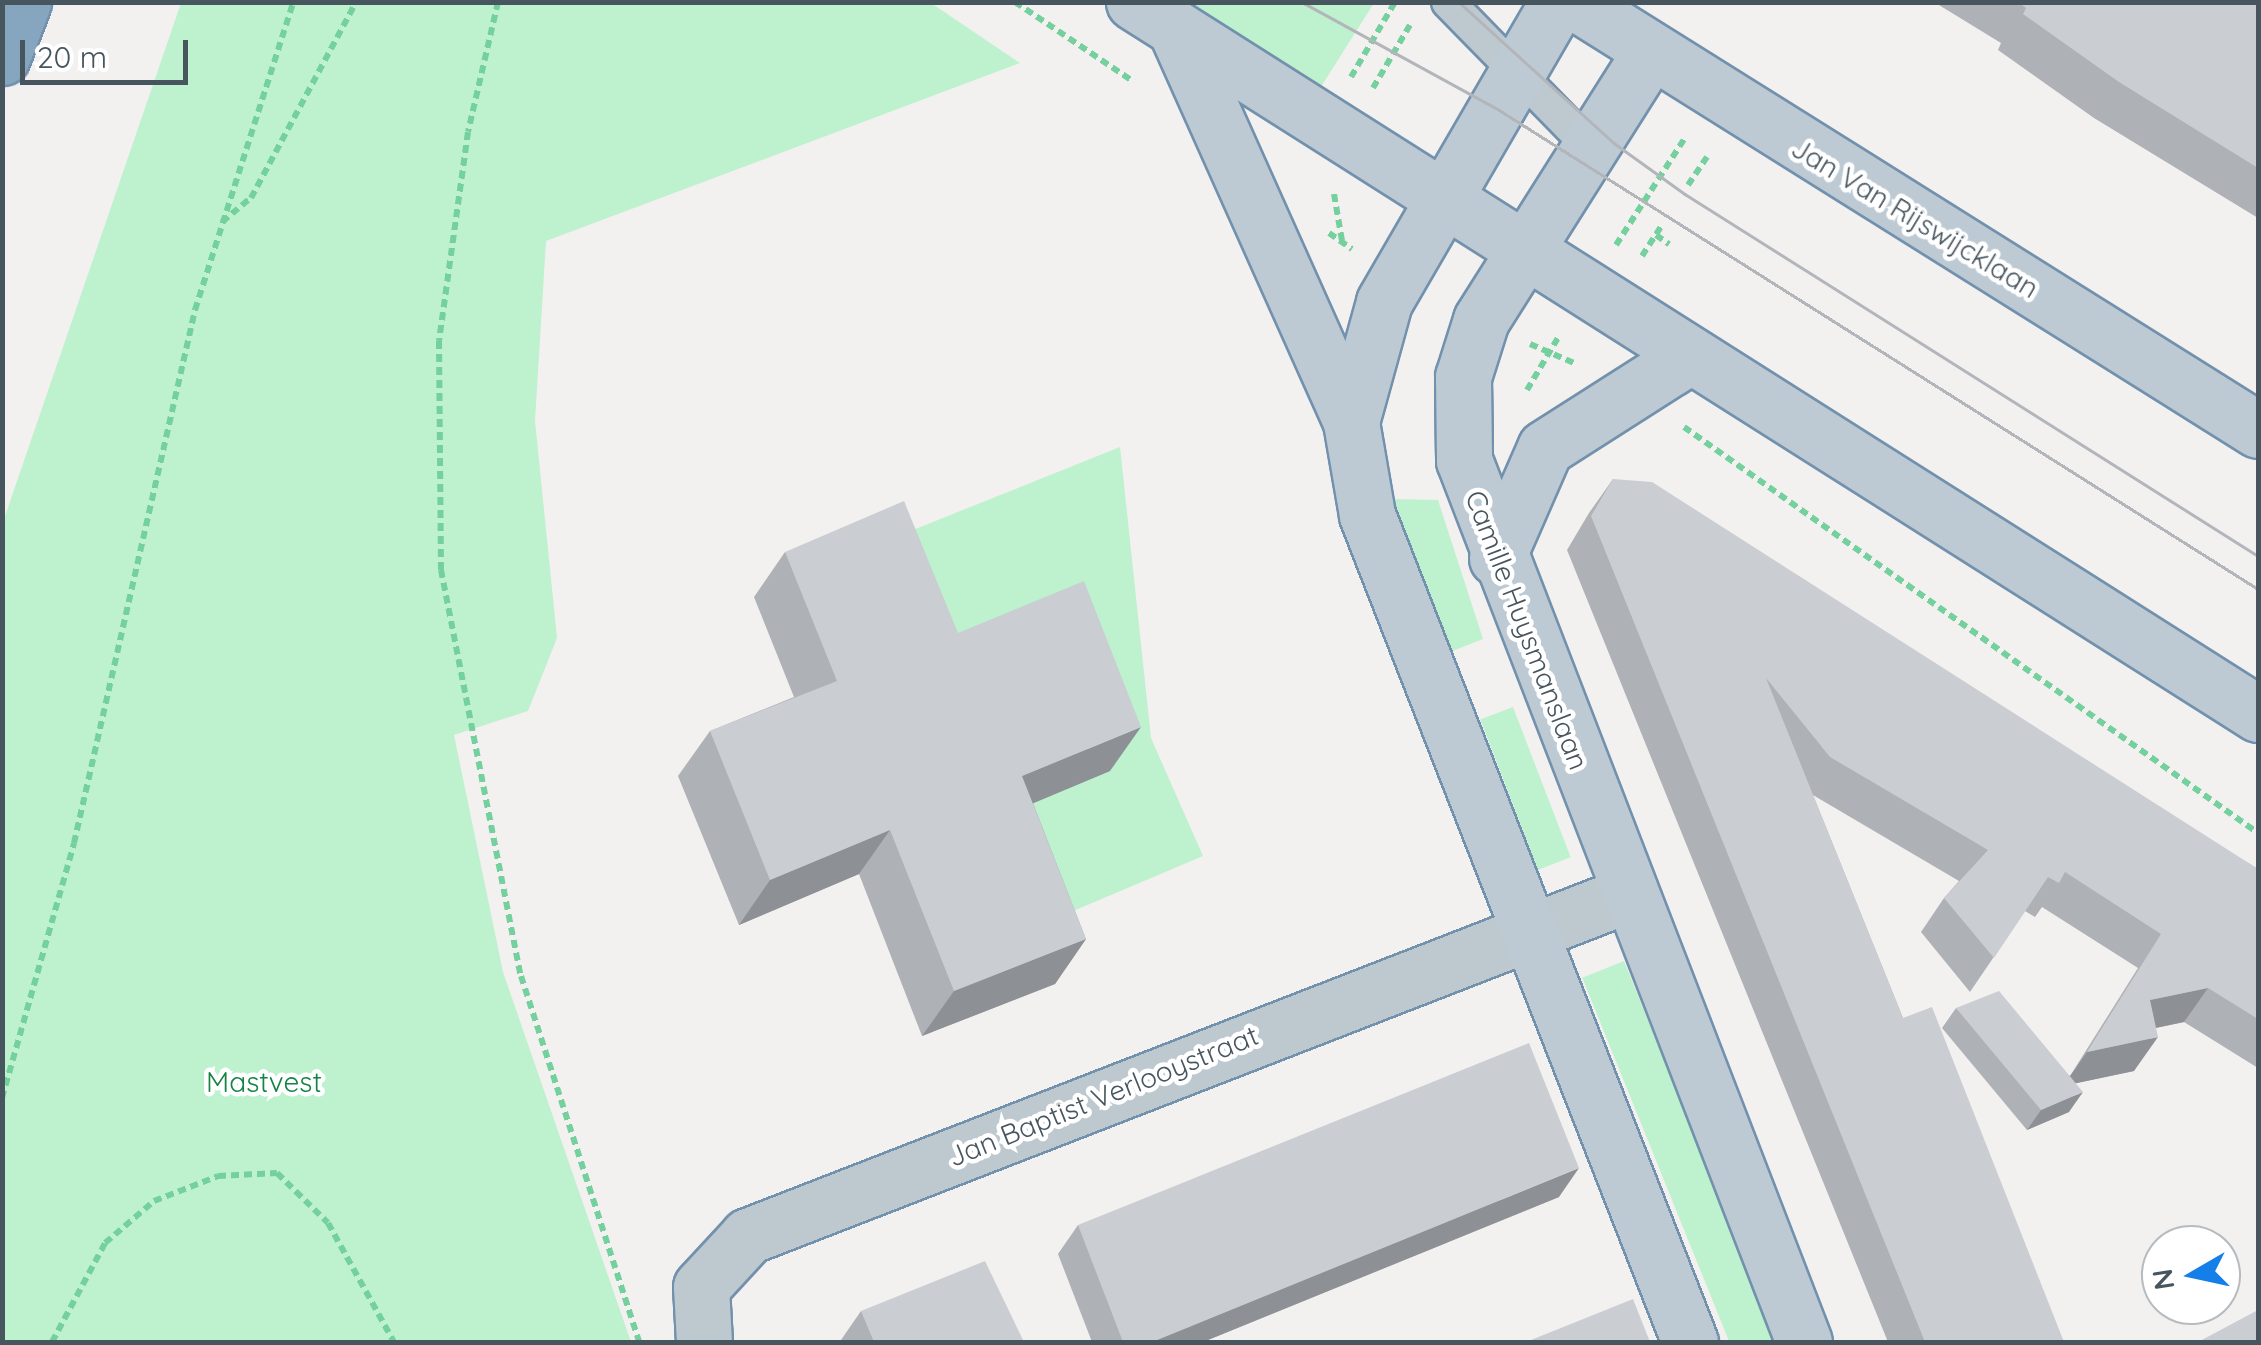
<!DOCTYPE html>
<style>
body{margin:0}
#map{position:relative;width:2261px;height:1345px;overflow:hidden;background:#f3f0f0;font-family:Quicksand,sans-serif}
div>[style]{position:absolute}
.green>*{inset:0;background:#bef1ce;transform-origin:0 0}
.path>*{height:6px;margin-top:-3px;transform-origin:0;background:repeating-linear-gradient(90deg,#74d09d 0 8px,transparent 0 13px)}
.roads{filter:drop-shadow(2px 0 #7291ac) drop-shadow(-2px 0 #7291ac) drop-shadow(0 2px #7291ac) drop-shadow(0 -2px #7291ac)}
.lane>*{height:32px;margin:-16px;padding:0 16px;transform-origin:16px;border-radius:16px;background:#bdc8cf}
.street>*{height:55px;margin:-27.5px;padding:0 27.5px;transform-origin:27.5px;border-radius:27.5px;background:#bdc8cf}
.secondary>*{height:55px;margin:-27.5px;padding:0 27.5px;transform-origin:27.5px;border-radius:27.5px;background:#bdcad4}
.highway>*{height:55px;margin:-27.5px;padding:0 27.5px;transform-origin:27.5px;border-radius:27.5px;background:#86a6c0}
.tram>*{height:2.5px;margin:-1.25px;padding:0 1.25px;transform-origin:1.25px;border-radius:1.25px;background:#b2b6bb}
.wall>*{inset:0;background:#aeb1b5}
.shaded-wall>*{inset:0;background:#8d9094}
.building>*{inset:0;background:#caced3}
span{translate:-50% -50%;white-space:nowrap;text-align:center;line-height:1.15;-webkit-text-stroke:9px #fff;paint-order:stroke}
.street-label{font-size:28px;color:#47555e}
.park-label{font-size:28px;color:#148345}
.frame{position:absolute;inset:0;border:5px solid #47555e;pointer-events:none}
.north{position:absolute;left:2141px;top:1225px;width:100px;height:100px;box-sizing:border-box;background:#fff;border:2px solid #b5bbbf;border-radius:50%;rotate:261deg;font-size:28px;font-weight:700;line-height:40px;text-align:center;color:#47555e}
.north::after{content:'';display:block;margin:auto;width:35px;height:45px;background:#147ee9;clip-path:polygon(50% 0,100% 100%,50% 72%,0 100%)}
.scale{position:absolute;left:20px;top:40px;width:168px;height:45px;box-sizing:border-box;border:5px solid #47555e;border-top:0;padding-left:12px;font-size:30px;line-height:35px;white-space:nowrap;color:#47555e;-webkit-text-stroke:8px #fff;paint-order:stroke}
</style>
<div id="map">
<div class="green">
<i style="clip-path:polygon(181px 3px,931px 3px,1020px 63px,546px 241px,535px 421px,557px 638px,528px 711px,454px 735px,503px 972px,631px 1342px,3px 1342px,3px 522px)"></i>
<i style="clip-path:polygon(1181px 3px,1374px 3px,1319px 90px)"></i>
<i style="clip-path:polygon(1120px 447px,1151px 738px,1203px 856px,1033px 928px,873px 546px)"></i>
<i style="clip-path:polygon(1392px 499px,1438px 500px,1483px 639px,1445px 654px)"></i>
<i style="left:1513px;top:707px;width:161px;height:35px;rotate:69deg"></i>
<i style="left:1624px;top:961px;width:411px;height:45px;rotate:68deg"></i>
</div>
<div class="path">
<i style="left:498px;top:2px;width:133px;rotate:103deg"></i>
<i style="left:468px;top:132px;width:211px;rotate:97.9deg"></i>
<i style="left:439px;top:341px;width:229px;rotate:89.5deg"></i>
<i style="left:441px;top:570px;width:414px;rotate:78.9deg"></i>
<i style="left:521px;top:976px;width:385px;rotate:72.1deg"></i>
<i style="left:1015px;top:2px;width:143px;rotate:33.9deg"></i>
<i style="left:1351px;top:77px;width:87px;rotate:-59.6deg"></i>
<i style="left:1373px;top:88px;width:73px;rotate:-59.6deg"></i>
<i style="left:1688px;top:185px;width:34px;rotate:-56deg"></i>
<i style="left:1334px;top:194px;width:48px;rotate:80.3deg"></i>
<i style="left:222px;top:222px;width:38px;rotate:-40deg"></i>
<i style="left:251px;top:198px;width:222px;rotate:-61.8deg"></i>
<i style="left:1329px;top:233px;width:28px;rotate:35deg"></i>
<i style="left:1656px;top:235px;width:16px;rotate:35deg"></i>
<i style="left:1616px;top:245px;width:127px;rotate:-57.2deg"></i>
<i style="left:1642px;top:256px;width:37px;rotate:-57deg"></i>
<i style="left:1530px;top:344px;width:48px;rotate:23.4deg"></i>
<i style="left:1527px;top:390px;width:63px;rotate:-59.3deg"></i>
<i style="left:1684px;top:427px;width:703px;rotate:35.27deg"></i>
<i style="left:2px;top:1098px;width:265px;rotate:-74.2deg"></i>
<i style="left:74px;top:843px;width:547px;rotate:-77.21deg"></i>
<i style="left:195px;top:310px;width:323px;rotate:-72.3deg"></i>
<i style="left:52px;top:1342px;width:112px;rotate:-61.8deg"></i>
<i style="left:105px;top:1243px;width:65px;rotate:-40.6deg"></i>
<i style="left:154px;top:1201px;width:69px;rotate:-21.3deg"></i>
<i style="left:218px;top:1176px;width:59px;rotate:-2.9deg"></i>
<i style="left:277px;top:1173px;width:71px;rotate:44.4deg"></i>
<i style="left:328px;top:1223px;width:136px;rotate:61deg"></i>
</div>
<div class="roads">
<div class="lane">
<i style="left:1448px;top:2px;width:200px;rotate:45.6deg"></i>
</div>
<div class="street">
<i style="left:704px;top:1342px;width:55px;rotate:-93.1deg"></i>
<i style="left:701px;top:1287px;width:69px;rotate:-47.3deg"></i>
<i style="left:748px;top:1236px;width:945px;rotate:-21.22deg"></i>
</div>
<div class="secondary">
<i style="left:1134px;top:2px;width:1331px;rotate:32.35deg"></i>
<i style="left:1575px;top:2px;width:806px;rotate:32.07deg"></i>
<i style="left:1175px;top:28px;width:432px;rotate:65.9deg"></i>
<i style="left:1351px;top:422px;width:94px;rotate:80.2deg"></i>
<i style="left:1367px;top:515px;width:888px;rotate:68.67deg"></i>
<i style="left:1651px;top:51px;width:318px;rotate:122.3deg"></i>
<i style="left:1481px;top:320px;width:60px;rotate:107.5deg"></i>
<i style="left:1463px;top:377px;width:83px;rotate:89.3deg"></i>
<i style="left:1464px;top:460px;width:945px;rotate:68.92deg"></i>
<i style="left:1351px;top:422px;width:124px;rotate:-74.6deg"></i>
<i style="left:1384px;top:302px;width:347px;rotate:-59.9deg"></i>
<i style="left:1497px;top:558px;width:120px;rotate:-66.4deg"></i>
<i style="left:1545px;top:448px;width:173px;rotate:-32.5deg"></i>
</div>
<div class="highway">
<i style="left:2px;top:57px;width:59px;rotate:-69.1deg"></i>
</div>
</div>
<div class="tram">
<i style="left:1302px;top:2px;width:221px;rotate:28.7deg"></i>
<i style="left:1496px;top:108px;width:901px;rotate:32.26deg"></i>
<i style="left:1459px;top:2px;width:210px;rotate:42.3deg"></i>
<i style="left:1614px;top:143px;width:87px;rotate:35.7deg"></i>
<i style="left:1685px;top:194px;width:678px;rotate:32.28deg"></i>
</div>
<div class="wall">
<i style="clip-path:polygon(1934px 2px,2258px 2px,2258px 218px,2094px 118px,1998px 50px,2001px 43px)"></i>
<i style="clip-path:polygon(1613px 479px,2258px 869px,2258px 1068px,2184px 1022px,2156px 1028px,2134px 1071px,2076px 1083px,2069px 1112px,2027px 1130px,1942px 1028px,1956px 1008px,2070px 1076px,2138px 968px,2042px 907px,2035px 917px,2025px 911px,1970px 992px,1921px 932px,1944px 898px,1959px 881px,1813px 795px,1903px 1018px,2064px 1342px,1888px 1342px,1567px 550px,1589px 513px)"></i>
<i style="clip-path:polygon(785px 552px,958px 633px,1110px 771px,1033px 803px,1086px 939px,1055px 984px,922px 1036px,859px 874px,739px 925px,678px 776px,710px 731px,794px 697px,754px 597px)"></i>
<i style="clip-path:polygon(1559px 1197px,1203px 1342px,1092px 1342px,1058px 1254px,1078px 1225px)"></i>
<i style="clip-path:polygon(861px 1311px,1024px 1342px,842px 1342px,841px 1340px)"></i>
</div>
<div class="shaded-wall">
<i style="clip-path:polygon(1141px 727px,1110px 771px,991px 821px,1022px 776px)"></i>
<i style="clip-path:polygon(890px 830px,859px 874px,739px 925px,770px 880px)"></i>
<i style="clip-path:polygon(1086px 939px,1055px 984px,922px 1036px,954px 991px)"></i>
<i style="clip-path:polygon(2208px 988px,2184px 1022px,2126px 1034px,2150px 1000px)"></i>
<i style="clip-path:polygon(2158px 1037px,2134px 1071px,2063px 1086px,2087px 1052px)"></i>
<i style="clip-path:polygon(2083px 1092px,2069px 1112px,2027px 1130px,2041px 1110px)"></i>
<i style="clip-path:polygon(1579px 1168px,1559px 1197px,1203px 1342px,1152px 1342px)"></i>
</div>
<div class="building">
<i style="clip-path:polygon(2018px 2px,2258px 2px,2258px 168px,2119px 82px,2023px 14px,2026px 8px)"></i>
<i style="clip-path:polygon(1613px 479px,1652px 482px,2258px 869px,2258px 1019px,2208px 988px,2150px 1000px,2158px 1037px,2087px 1052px,2161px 934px,2065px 872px,2059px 883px,2048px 877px,1994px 958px,1944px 898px,1988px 850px,1830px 757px,1766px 678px,1903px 1018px,1932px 1007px,2064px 1342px,1925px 1342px,1591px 516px)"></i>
<i style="clip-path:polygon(904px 501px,958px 633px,1084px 581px,1141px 727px,1022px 776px,1086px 939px,954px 991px,890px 830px,770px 880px,710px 731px,837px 681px,785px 552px)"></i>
<i style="clip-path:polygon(1999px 991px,2083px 1092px,2041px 1110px,1956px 1008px)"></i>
<i style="clip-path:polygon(1529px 1043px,1579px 1168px,1152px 1342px,1123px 1342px,1078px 1225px)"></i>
<i style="clip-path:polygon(985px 1261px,1024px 1342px,874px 1342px,861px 1311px)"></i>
<i style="clip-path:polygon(1633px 1299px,1650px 1342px,1526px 1342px)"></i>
<i style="clip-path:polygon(2258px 1310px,2258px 1342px,2198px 1342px)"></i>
</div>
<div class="street-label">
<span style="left:1915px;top:218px;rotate:31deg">Jan Van Rijswijcklaan</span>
<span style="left:1527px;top:630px;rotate:69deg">Camille Huysmanslaan</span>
<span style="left:1103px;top:1096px;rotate:-22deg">Jan Baptist Verlooystraat</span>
</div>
<div class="park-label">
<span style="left:264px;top:1082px">Mastvest</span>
</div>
<div class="frame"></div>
<div class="north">N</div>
<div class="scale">20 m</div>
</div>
